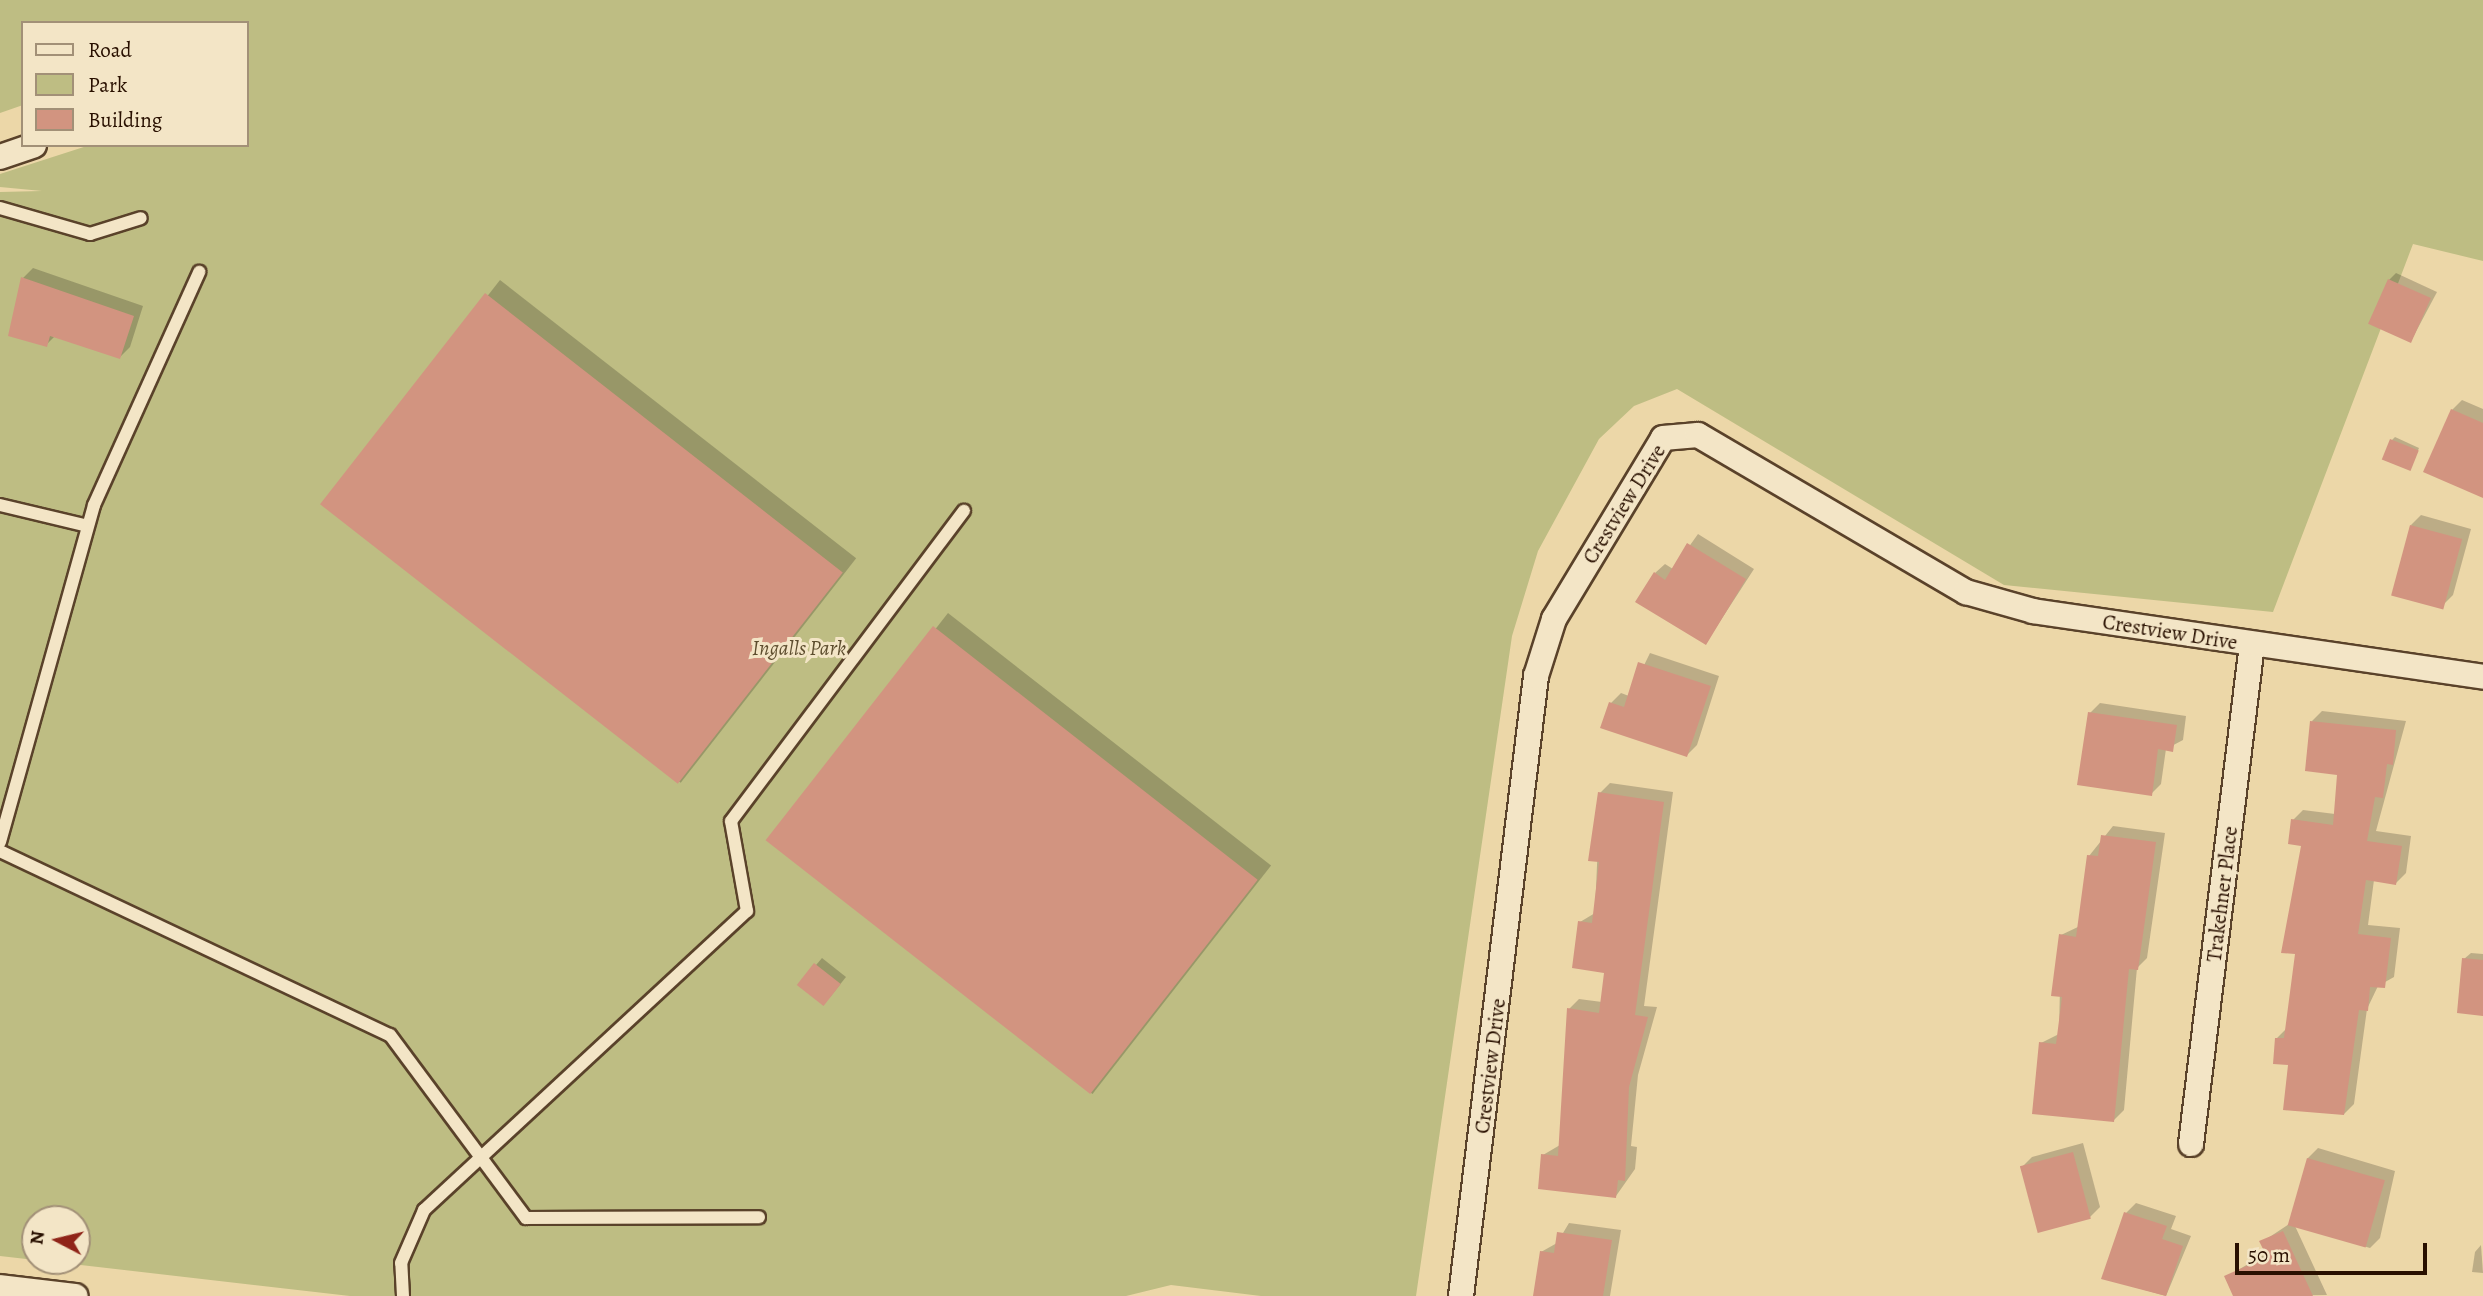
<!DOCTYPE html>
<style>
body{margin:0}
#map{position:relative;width:2483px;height:1296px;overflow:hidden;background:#ecd7a8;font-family:Alegreya,serif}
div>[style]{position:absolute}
.green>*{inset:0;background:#bebd83}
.shadow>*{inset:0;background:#0003;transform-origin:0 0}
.building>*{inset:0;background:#d29480;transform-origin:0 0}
.roads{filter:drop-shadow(2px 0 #5a422a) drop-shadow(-2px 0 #5a422a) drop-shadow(0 2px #5a422a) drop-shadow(0 -2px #5a422a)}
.lane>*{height:12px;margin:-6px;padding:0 6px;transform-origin:6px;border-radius:6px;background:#f3e5c6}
.street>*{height:24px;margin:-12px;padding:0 12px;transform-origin:12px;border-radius:12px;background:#f3e5c6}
span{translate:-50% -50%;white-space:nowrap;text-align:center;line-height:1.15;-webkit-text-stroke:6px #f3e5c6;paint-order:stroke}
.street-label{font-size:21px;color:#291000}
.park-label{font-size:21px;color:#5d4d2e;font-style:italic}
.legend{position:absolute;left:21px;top:21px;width:228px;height:126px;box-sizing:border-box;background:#f3e5c6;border:2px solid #a29077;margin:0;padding:9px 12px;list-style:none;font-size:21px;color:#291000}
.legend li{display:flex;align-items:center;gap:14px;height:35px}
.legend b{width:35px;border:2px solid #a29077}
.north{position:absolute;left:21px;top:1205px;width:70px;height:70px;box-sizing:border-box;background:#f3e5c6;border:2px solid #a29077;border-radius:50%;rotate:277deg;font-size:19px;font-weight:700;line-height:28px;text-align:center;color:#291000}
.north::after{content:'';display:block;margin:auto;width:24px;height:32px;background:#8f2418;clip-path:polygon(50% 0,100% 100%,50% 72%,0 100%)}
.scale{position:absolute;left:2235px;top:1243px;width:192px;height:32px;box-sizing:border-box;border:4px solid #291000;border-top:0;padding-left:9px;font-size:21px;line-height:24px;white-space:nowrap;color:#291000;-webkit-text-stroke:5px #f3e5c6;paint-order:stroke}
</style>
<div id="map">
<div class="green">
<i style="clip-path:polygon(0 0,2483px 0,2483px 261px,2413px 244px,2273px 612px,2004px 585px,1677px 389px,1634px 406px,1599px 439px,1538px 551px,1512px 636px,1416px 1296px,1261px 1296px,1171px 1285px,1126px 1296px,350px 1296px,46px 1261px,77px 1261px,77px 1219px,35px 1219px,35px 1260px,0 1256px,0 192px,42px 191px,0 187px,0 174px,90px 145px,247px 145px,247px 23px,23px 23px,23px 105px,0 113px)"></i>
</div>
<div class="shadow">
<i style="clip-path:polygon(33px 268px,143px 306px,130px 347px,120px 357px,55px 336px,46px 345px,23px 278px)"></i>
<i style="clip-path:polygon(2396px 273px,2437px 292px,2411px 341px,2389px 280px)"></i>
<i style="left:500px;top:280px;width:452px;height:285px;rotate:38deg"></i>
<i style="clip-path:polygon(2462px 400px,2483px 409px,2483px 496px,2452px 410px)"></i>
<i style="clip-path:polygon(2395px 437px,2419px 448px,2410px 469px,2392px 440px)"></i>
<i style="clip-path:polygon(2421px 515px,2471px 529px,2453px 595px,2443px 605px,2411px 525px)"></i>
<i style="clip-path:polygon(1698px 534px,1754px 569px,1706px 643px,1655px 573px,1665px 564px,1673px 569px)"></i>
<i style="left:948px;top:613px;width:410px;height:290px;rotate:38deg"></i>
<i style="clip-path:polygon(1650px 653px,1719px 676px,1697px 745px,1687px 755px,1611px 703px,1621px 693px,1629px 696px)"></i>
<i style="clip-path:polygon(2100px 703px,2186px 716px,2183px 740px,2166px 749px,2161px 784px,2151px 794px,2090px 713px)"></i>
<i style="clip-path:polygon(2322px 711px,2406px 721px,2376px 831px,2411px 836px,2406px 873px,2396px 883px,2374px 880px,2368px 925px,2400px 928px,2394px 977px,2378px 986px,2367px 1009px,2354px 1104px,2344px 1114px,2289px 1063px,2277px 1038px,2287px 1028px,2297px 953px,2303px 845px,2293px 820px,2303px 810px,2335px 814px,2339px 773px,2312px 721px)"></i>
<i style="clip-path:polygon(1610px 783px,1673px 792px,1644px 1006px,1657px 1007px,1638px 1075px,1631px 1146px,1637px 1147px,1635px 1169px,1616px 1196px,1543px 1155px,1560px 1145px,1569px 1009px,1579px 999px,1602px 1002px,1606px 971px,1580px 922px,1595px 913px,1600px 793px)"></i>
<i style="clip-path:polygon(2113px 826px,2165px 833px,2147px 958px,2137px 968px,2124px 1110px,2114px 1120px,2041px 1043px,2059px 1034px,2061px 935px,2080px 926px,2089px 856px)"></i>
<i style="clip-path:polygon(2471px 953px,2483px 954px,2483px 1014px,2464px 959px)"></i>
<i style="clip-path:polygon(822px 958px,846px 977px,830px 997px,800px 984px)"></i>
<i style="clip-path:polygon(2083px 1143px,2100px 1207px,2090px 1217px,2022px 1167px,2032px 1157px)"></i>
<i style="clip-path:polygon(2318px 1148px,2395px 1171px,2380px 1238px,2370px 1248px,2295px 1226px,2327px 1295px,2235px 1296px,2226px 1277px,2267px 1253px,2262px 1242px,2289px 1224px,2308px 1158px)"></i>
<i style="clip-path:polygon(2136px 1203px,2176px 1216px,2171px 1229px,2191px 1236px,2166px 1296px,2103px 1278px,2126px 1213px)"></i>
<i style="clip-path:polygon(1569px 1223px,1621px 1230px,1610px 1296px,1538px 1296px,1541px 1252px,1557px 1243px)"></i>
<i style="clip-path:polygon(2481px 1245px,2483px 1273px,2472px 1272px,2475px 1252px)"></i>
</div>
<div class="building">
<i style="clip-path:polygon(21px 277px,134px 316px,120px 359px,50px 336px,47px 347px,8px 336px)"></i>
<i style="left:2388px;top:279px;width:47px;height:49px;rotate:24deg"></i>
<i style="left:485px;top:293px;width:454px;height:268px;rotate:38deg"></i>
<i style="clip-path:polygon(2451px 409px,2483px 423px,2483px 498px,2423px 472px)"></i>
<i style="left:2390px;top:439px;width:31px;height:22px;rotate:22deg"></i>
<i style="left:2410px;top:525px;width:54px;height:73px;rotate:15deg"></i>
<i style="clip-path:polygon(1687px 543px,1746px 579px,1706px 645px,1635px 602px,1654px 572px,1665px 580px)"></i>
<i style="left:933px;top:626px;width:412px;height:272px;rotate:38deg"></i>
<i style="clip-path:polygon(1638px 662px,1711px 686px,1687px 757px,1600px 728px,1609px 702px,1624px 707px)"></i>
<i style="clip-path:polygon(2088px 712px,2177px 725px,2173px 752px,2158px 749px,2152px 796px,2077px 785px)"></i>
<i style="clip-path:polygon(2310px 721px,2396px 730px,2393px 765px,2387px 764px,2383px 798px,2375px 797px,2367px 841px,2402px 846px,2396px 885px,2366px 880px,2358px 934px,2391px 938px,2385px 988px,2370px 987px,2368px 1011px,2359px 1010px,2344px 1115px,2283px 1110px,2288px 1065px,2273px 1064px,2275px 1038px,2284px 1038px,2295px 954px,2281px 953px,2301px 846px,2288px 844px,2291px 819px,2333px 825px,2337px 775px,2305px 771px)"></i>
<i style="clip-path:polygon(1598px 792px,1664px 802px,1635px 1015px,1648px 1017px,1629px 1087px,1625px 1181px,1618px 1180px,1616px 1198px,1538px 1189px,1541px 1154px,1558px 1156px,1567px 1008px,1599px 1013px,1604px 973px,1572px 968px,1578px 921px,1592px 923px,1599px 862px,1588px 861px)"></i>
<i style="clip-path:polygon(2101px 835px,2156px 842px,2138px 970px,2129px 969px,2114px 1122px,2032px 1114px,2039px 1042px,2056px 1044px,2062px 997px,2051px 996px,2059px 934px,2076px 937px,2087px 855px,2098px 856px)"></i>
<i style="clip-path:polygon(2462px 958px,2483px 960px,2483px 1016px,2457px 1013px)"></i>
<i style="left:814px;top:963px;width:34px;height:28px;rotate:38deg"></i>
<i style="left:2073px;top:1152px;width:69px;height:55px;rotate:75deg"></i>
<i style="left:2307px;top:1158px;width:81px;height:70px;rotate:16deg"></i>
<i style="clip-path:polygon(2124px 1212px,2167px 1226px,2162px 1239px,2183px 1246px,2166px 1296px,2101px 1279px)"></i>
<i style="clip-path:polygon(2283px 1231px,2313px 1296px,2233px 1296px,2224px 1276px,2267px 1257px,2259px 1241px)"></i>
<i style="clip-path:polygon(1557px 1232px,1612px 1240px,1603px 1296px,1533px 1296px,1540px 1251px,1554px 1253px)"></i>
</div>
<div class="roads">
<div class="lane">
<i style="left:0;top:208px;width:94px;rotate:16.1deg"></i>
<i style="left:90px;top:234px;width:53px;rotate:-17.4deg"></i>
<i style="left:0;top:505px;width:90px;rotate:13.4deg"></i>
<i style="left:0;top:842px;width:350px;rotate:-74.4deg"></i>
<i style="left:94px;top:505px;width:256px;rotate:-65.7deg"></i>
<i style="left:0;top:851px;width:431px;rotate:25.3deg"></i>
<i style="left:390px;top:1035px;width:228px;rotate:53.4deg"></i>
<i style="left:526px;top:1218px;width:233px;rotate:-0.2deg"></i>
<i style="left:403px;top:1296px;width:33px;rotate:-93deg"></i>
<i style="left:401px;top:1263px;width:58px;rotate:-66.5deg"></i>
<i style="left:424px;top:1210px;width:440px;rotate:-42.8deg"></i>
<i style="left:747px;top:911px;width:91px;rotate:-100.1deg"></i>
<i style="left:731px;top:821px;width:388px;rotate:-53.1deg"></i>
</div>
<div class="street">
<i style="left:0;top:157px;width:36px;rotate:-19deg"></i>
<i style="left:2191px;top:1144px;width:504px;rotate:-83.04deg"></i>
<i style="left:0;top:1287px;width:76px;rotate:6.8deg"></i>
<i style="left:1461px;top:1296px;width:625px;rotate:-83.1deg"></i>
<i style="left:1536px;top:676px;width:60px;rotate:-72.5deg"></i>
<i style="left:1554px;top:619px;width:211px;rotate:-58.9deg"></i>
<i style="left:1663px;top:438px;width:35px;rotate:-5deg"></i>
<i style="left:1698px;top:435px;width:311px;rotate:30.4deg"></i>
<i style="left:1966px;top:592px;width:70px;rotate:15.8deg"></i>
<i style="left:2033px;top:611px;width:455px;rotate:8.3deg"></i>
</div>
</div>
<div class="street-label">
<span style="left:1624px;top:504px;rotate:-58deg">Crestview Drive</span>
<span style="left:2170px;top:632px;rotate:9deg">Crestview Drive</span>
<span style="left:2222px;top:894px;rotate:-83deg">Trakehner Place</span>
<span style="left:1490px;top:1066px;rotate:-83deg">Crestview Drive</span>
</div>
<div class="park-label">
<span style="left:799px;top:648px">Ingalls Park</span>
</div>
<ul class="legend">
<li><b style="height:9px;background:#f3e5c6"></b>Road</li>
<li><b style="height:19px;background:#bebd83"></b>Park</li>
<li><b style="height:19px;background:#d29480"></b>Building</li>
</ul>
<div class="north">N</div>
<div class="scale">50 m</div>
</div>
